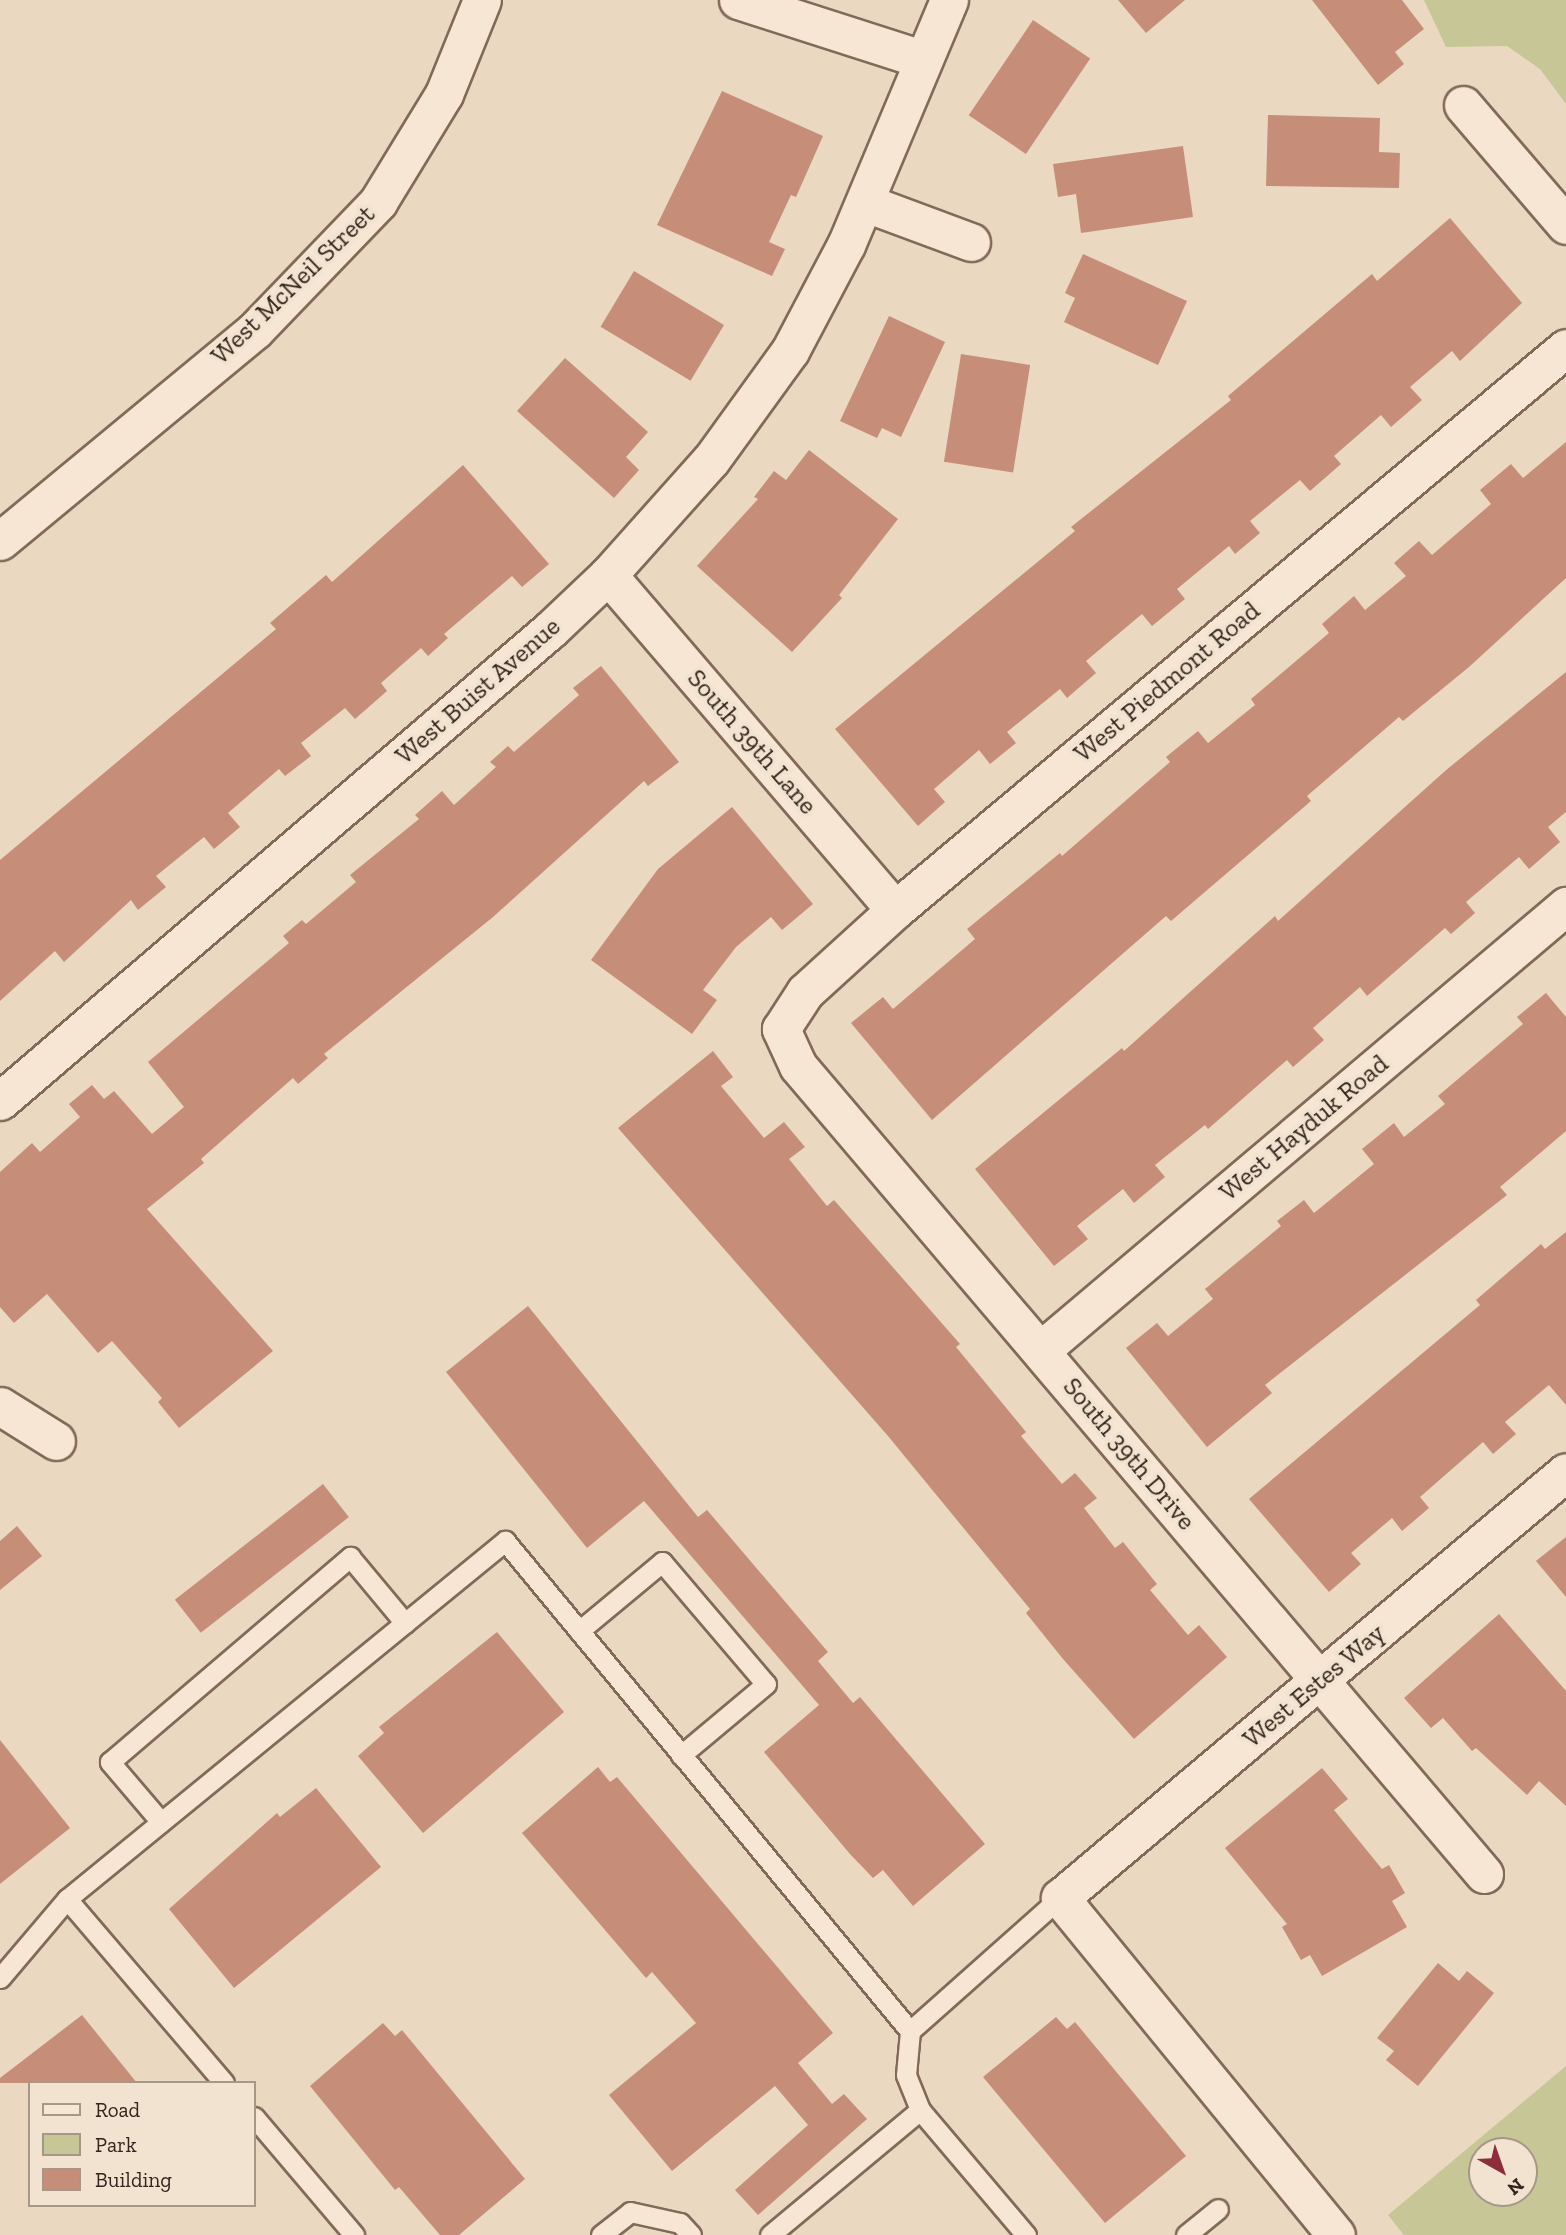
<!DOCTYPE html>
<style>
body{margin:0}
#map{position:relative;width:1566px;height:2235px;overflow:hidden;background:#ead8c1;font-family:"Zilla Slab",serif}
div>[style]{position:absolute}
.green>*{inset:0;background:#c7c696}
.building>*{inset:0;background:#c68e79;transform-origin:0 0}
.roads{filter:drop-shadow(2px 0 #82695a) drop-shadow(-2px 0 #82695a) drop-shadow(0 2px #82695a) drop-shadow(0 -2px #82695a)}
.service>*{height:19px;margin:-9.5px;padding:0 9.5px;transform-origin:9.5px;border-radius:9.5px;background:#f6e6d3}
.minor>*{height:37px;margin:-18.5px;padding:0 18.5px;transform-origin:18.5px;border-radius:18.5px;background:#f6e6d3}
span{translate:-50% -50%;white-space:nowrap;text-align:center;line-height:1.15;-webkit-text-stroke:7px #f2e3d0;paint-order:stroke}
.street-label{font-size:26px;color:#33251d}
.legend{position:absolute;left:28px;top:2081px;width:228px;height:126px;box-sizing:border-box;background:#f2e3d0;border:2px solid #a69788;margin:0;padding:9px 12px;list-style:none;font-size:21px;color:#33251d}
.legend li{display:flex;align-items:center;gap:14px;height:35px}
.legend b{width:35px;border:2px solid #a69788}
.north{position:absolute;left:1468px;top:2137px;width:70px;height:70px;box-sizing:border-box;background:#f2e3d0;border:2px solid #a69788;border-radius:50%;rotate:140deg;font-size:19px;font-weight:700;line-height:28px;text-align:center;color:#33251d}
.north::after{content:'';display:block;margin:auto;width:24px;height:32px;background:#8d2e3d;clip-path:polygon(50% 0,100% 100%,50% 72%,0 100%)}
</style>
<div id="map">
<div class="green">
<i style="clip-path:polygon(1424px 0,1566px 0,1566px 104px,1540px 69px,1507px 46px,1446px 47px)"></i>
<i style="clip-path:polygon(evenodd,1566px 2066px,1566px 2235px,1404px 2235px,1388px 2215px,1566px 2066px,1482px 2151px,1524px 2151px,1524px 2193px,1482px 2193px,1482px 2151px)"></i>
</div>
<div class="building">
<i style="clip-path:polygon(1118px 0,1185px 0,1146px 33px)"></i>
<i style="clip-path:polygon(1312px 0,1402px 0,1424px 29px,1395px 52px,1404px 64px,1378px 85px)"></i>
<i style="left:1033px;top:20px;width:69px;height:115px;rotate:34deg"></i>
<i style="clip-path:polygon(722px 91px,823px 136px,796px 197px,791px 195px,769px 242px,785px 249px,772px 276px,657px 225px)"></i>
<i style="clip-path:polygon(1268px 115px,1380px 118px,1379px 152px,1400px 153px,1399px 188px,1266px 186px)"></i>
<i style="clip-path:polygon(1183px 146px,1193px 217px,1081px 233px,1076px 194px,1058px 197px,1053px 164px)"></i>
<i style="clip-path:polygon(1450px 218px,1522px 303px,1460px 361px,1452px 351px,1410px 387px,1422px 400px,1391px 427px,1381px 415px,1334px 456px,1341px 464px,1310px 491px,1300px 480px,1250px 521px,1260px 533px,1235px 554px,1229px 546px,1177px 589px,1185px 599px,1152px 626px,1142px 614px,1086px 661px,1096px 673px,1067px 698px,1060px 689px,1007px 732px,1016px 743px,990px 764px,979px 750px,934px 789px,945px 802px,918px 826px,835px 729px,1075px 531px,1071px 527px,1231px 400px,1228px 396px,1372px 274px,1377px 281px)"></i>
<i style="clip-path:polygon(1083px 254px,1187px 301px,1158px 365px,1064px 322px,1075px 298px,1065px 293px)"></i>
<i style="left:634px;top:271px;width:105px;height:65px;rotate:31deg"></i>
<i style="clip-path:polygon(889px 316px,945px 342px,901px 437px,882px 428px,877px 438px,840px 421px)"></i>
<i style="left:961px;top:354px;width:70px;height:109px;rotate:9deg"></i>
<i style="clip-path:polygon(565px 358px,648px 432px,626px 457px,639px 470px,614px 498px,517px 411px)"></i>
<i style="clip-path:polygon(1566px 442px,1566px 578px,1469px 667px,1403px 721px,1399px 717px,1307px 796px,1311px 801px,1171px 921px,1166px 916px,932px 1120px,851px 1023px,883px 997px,893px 1009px,975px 939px,967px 929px,1060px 853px,1062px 856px,1170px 762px,1166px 757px,1198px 731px,1208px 743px,1255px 705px,1251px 699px,1329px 633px,1322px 624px,1354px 596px,1365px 610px,1406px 576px,1394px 563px,1419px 541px,1432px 555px,1491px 504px,1480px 490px,1511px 464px,1523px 478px)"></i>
<i style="clip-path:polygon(809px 450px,898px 519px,839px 595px,842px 598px,792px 652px,697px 566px,758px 499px,754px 497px,774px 471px,786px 480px)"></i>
<i style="clip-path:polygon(463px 465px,549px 564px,522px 587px,512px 576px,444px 634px,448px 638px,428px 656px,421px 648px,381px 683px,387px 691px,355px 719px,345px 708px,301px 743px,311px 756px,285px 776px,279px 769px,228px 813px,240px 827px,214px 849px,204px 837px,156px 876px,166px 887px,138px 910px,131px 900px,64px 962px,55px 951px,0 1001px,0 860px,276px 629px,270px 623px,326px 575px,332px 582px)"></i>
<i style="clip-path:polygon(601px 666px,679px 762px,648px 786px,644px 781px,493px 917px,324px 1054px,328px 1058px,298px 1084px,293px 1078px,201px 1159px,204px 1163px,147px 1209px,273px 1351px,179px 1428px,158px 1402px,162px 1398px,112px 1341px,98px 1353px,47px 1294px,14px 1323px,0 1307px,0 1172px,32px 1143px,40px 1152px,80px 1117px,69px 1104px,92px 1085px,104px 1099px,114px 1091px,152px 1134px,184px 1107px,148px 1062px,289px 943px,283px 936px,302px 920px,306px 924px,356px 882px,350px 875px,419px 819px,415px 815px,442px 791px,454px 805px,496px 767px,490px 762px,508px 746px,514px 752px,579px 695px,573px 688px)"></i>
<i style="clip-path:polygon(1566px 672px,1566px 812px,1548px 827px,1560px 842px,1529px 869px,1519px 857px,1466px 902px,1475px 913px,1451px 934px,1445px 928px,1367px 996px,1360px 987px,1313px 1028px,1324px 1040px,1293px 1067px,1287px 1060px,1208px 1129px,1205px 1125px,1155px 1165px,1165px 1177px,1134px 1203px,1123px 1189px,1077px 1226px,1088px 1239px,1054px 1266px,975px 1169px,1122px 1048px,1124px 1051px,1275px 916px,1278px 921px,1445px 771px)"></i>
<i style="clip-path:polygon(732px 807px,813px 904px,782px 930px,771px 917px,736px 947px,703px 990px,717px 1000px,692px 1034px,591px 960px,658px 869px)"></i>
<i style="clip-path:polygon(1546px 993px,1566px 1017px,1566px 1131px,1500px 1187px,1507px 1195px,1265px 1385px,1272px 1393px,1207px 1447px,1126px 1348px,1157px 1323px,1168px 1336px,1213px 1299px,1205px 1289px,1281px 1226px,1277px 1221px,1304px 1200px,1314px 1213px,1374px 1164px,1362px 1149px,1394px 1123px,1404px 1137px,1445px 1104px,1438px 1096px,1523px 1024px,1517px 1017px)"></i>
<i style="clip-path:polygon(713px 1051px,733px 1077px,721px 1086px,764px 1138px,784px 1122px,805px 1147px,789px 1159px,827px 1206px,834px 1200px,960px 1344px,956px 1347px,1026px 1432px,1021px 1436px,1062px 1484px,1075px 1473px,1097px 1498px,1084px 1508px,1115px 1548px,1123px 1542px,1157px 1584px,1150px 1590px,1188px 1635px,1199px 1625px,1227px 1657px,1134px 1739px,1063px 1659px,1026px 1613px,1030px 1609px,888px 1436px,618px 1128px)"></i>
<i style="clip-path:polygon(1566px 1232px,1566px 1405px,1549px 1385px,1505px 1422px,1516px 1434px,1493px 1454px,1483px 1442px,1420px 1497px,1429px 1508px,1402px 1531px,1392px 1518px,1351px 1553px,1361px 1564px,1329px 1592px,1249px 1499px,1480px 1305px,1476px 1300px,1541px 1244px,1545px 1249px)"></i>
<i style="clip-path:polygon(528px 1306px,698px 1517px,707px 1510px,828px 1652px,818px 1661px,853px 1703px,860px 1697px,985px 1844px,913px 1906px,883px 1870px,873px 1878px,850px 1854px,764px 1752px,819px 1705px,644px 1501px,587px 1548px,446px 1372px)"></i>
<i style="left:323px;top:1484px;width:42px;height:188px;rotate:52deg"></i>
<i style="clip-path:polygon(17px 1526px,42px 1556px,0 1590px,0 1541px)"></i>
<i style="clip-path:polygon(1566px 1537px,1566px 1597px,1536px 1561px)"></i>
<i style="clip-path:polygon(1499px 1614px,1566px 1691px,1566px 1806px,1539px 1781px,1527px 1795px,1476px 1748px,1472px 1751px,1443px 1718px,1431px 1728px,1404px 1698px)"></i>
<i style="clip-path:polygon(497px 1632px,564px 1712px,423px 1833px,358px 1756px,384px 1733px,379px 1727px)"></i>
<i style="clip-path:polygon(0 1740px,70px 1828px,0 1884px)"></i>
<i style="clip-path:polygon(598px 1767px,610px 1782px,617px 1777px,833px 2033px,798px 2063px,832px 2104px,844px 2094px,867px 2119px,758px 2215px,735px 2190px,808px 2125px,775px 2086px,672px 2171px,609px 2095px,696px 2023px,652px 1972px,646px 1978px,522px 1833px)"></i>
<i style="clip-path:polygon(1322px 1768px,1348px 1799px,1334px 1810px,1382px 1869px,1389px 1865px,1405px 1893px,1392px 1901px,1407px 1927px,1322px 1976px,1310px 1955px,1301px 1960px,1282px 1927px,1287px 1924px,1225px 1848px)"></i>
<i style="clip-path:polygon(316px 1788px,381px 1867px,234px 1988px,169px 1909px,277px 1813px,280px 1817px)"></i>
<i style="clip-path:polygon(1438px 1963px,1459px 1981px,1467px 1971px,1494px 1993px,1418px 2086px,1386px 2060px,1394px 2051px,1377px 2038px)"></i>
<i style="clip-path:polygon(82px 2015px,137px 2083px,0 2083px,0 2078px)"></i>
<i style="clip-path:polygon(1056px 2017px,1067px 2029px,1075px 2022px,1186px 2156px,1105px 2223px,983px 2077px)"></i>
<i style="clip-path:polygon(383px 2023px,395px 2036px,402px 2030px,525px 2179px,459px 2235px,440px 2235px,399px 2187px,395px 2190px,310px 2086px)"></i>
</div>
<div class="roads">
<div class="service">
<i style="left:579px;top:1631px;width:108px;rotate:-39.7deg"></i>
<i style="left:662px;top:1562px;width:160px;rotate:49.6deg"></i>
<i style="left:766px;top:1684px;width:111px;rotate:140.1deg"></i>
<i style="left:161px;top:1822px;width:79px;rotate:-130.4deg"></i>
<i style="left:110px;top:1762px;width:316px;rotate:-40.5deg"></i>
<i style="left:350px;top:1557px;width:86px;rotate:50.2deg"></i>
<i style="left:67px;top:1899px;width:566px;rotate:-39.26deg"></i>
<i style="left:505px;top:1541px;width:636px;rotate:50.43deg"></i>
<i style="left:910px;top:2031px;width:44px;rotate:95.2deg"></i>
<i style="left:906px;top:2075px;width:38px;rotate:68deg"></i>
<i style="left:920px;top:2110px;width:164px;rotate:49.7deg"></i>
<i style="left:0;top:1978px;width:104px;rotate:-49.7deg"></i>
<i style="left:67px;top:1899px;width:242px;rotate:49.5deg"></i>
<i style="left:910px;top:2031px;width:200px;rotate:-41.6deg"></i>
<i style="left:254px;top:2117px;width:155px;rotate:49.7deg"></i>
<i style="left:601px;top:2235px;width:37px;rotate:-38deg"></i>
<i style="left:630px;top:2212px;width:51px;rotate:12.4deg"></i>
<i style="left:680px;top:2223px;width:16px;rotate:47deg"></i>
<i style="left:770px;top:2235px;width:195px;rotate:-39.8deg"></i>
<i style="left:1186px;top:2235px;width:41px;rotate:-39.1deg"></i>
</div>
<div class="minor">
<i style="left:738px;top:0;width:193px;rotate:17.8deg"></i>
<i style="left:1463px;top:105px;width:158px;rotate:49.4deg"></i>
<i style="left:866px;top:203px;width:112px;rotate:20.4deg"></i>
<i style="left:0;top:541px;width:331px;rotate:-39.6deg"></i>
<i style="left:255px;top:330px;width:178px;rotate:-46.1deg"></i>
<i style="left:378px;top:202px;width:127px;rotate:-58.6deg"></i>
<i style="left:444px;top:94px;width:101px;rotate:-68deg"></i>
<i style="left:608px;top:575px;width:441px;rotate:49.4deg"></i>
<i style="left:0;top:1101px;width:724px;rotate:-40.58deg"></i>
<i style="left:550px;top:630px;width:80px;rotate:-43.5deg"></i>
<i style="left:608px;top:575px;width:154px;rotate:-48.2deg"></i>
<i style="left:711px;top:460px;width:135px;rotate:-54.1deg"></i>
<i style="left:790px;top:351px;width:120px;rotate:-62.2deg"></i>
<i style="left:846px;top:245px;width:266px;rotate:-67.2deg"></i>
<i style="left:1041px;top:1350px;width:688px;rotate:-40.22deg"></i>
<i style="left:0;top:1406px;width:66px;rotate:32deg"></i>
<i style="left:1484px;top:1874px;width:1060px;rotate:-130.33deg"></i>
<i style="left:798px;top:1066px;width:41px;rotate:-114.7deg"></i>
<i style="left:781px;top:1029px;width:44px;rotate:-57deg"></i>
<i style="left:805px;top:992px;width:122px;rotate:-42.3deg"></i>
<i style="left:895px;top:910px;width:875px;rotate:-39.95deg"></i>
<i style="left:1336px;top:2235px;width:436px;rotate:-129.3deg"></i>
<i style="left:1060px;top:1898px;width:661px;rotate:-40.09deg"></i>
</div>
</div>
<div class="street-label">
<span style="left:293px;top:285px;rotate:-44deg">West McNeil Street</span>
<span style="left:1167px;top:682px;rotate:-40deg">West Piedmont Road</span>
<span style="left:478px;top:691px;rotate:-41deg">West Buist Avenue</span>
<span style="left:752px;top:742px;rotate:49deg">South 39th Lane</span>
<span style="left:1304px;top:1128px;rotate:-40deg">West Hayduk Road</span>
<span style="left:1129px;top:1454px;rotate:50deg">South 39th Drive</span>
<span style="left:1314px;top:1686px;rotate:-40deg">West Estes Way</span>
</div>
<ul class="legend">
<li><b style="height:9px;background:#f6e6d3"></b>Road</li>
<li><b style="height:19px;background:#c7c696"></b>Park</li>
<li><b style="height:19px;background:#c68e79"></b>Building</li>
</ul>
<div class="north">N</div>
</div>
